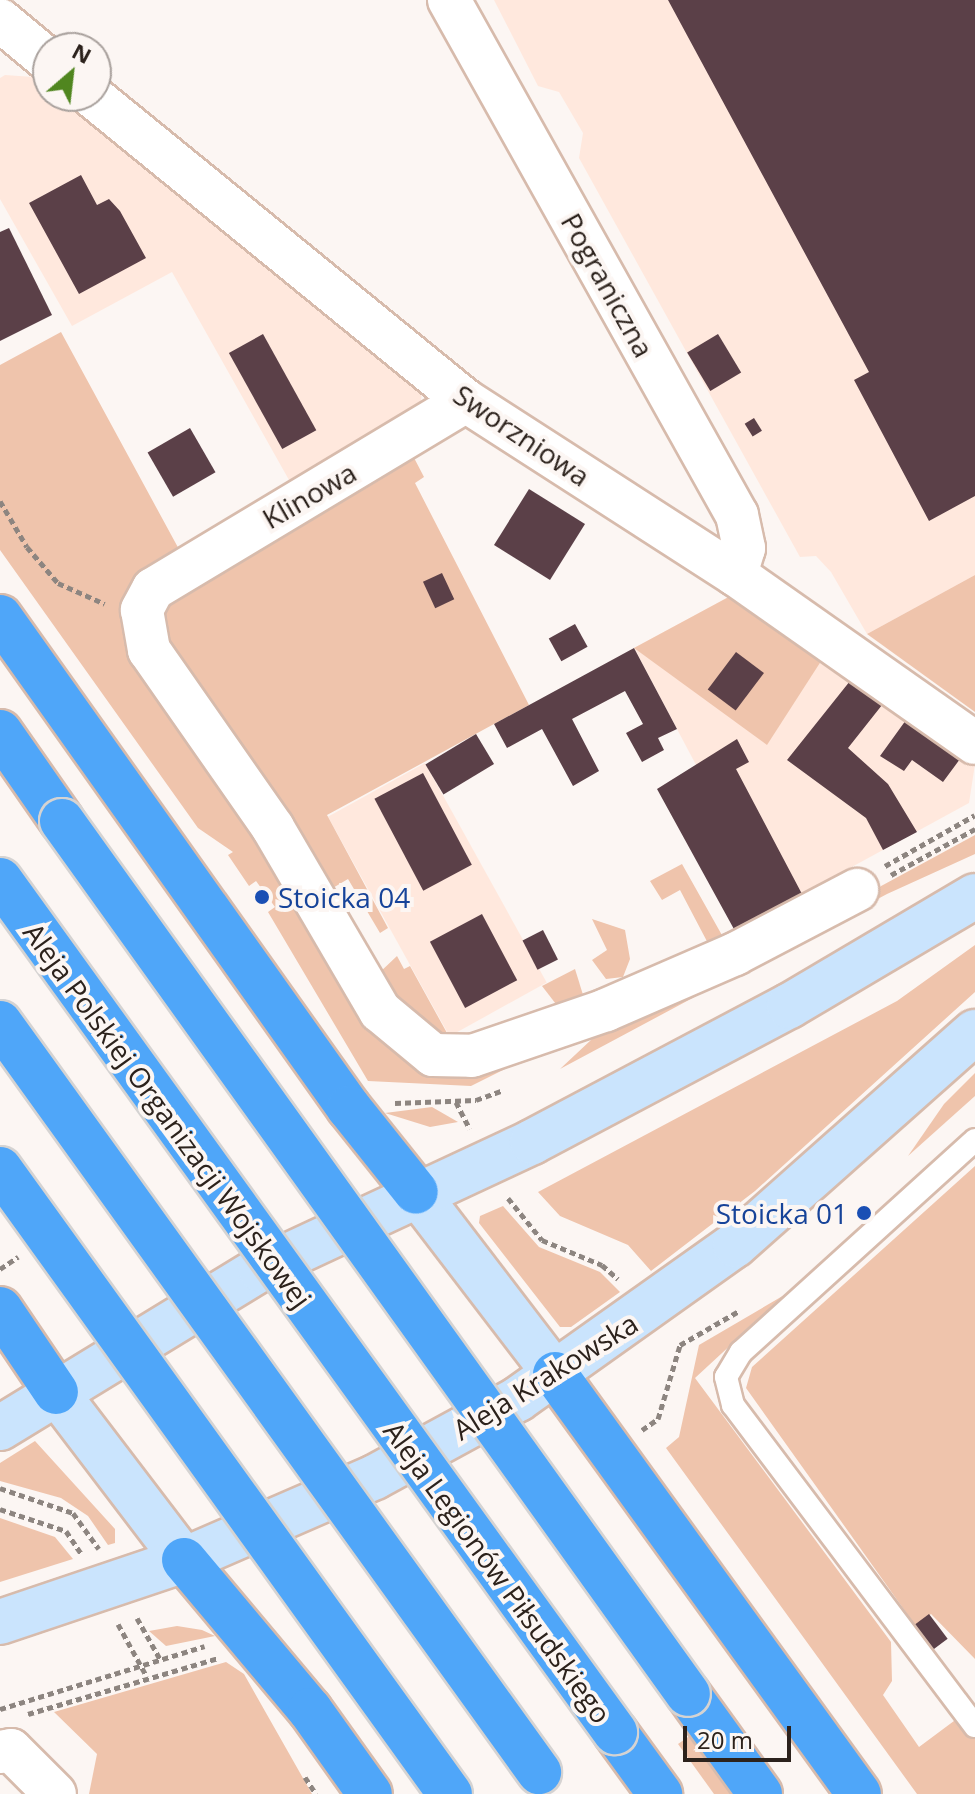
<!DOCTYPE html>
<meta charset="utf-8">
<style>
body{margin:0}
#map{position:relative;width:975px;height:1794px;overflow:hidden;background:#fcf6f3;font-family:"Open Sans",sans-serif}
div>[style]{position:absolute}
.built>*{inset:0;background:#ffe8dd;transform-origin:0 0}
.green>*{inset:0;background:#efc4ac}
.building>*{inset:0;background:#5b4048;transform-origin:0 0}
.path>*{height:5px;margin-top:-2.5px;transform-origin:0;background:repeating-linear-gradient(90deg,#8d8580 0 6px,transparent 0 10px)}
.roads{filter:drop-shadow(2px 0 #d7bbac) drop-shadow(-2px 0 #d7bbac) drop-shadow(0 2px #d7bbac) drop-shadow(0 -2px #d7bbac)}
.service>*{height:22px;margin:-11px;padding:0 11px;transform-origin:11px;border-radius:11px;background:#fff}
.minor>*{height:42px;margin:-21px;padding:0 21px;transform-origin:21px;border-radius:21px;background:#fff}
.secondary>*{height:44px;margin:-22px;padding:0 22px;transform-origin:22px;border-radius:22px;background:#cae4fd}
.motorway>*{height:44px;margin:-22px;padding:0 22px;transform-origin:22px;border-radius:22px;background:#4fa6f9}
.bridges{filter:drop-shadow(2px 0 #d5d3d2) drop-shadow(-2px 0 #d5d3d2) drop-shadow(0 2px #d5d3d2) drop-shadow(0 -2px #d5d3d2)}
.motorway-bridge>*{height:44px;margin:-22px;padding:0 22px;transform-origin:22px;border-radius:22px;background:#4fa6f9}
.dots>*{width:22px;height:22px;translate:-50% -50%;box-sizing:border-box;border:4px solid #fcf6f3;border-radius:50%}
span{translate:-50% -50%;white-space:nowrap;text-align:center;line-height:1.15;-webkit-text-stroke:8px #fcf6f3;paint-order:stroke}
.street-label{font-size:28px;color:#2c221c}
.transit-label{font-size:28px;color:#164399}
.left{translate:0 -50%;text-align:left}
.right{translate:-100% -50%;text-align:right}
.north{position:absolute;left:32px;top:32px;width:80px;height:80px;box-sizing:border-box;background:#fcf6f3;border:2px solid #a9a19d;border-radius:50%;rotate:28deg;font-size:22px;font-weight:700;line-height:32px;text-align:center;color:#2c221c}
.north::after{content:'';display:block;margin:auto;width:28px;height:36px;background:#50861f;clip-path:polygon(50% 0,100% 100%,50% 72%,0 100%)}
.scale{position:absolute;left:683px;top:1726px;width:108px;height:36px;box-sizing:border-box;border:4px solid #2c221c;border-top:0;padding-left:10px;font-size:24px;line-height:28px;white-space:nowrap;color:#2c221c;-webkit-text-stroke:6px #fcf6f3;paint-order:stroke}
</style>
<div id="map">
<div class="built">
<i style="clip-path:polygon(494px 0,975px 0,975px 575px,867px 634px,831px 572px,816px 556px,800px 557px,579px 158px,583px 133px,559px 92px,538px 86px)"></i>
<i style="clip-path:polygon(5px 75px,33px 77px,48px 96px,57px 96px,423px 385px,420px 408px,289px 480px,172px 272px,72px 326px,0 199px,0 78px)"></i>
<i style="clip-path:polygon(736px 593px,975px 764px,969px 803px,773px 910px,634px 648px)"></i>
<i style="left:425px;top:763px;width:251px;height:111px;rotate:61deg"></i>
</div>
<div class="green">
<i style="clip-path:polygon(61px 332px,181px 553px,131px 587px,121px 618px,126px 642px,231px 789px,371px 1026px,537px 1053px,471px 1086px,368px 1081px,268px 912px,275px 907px,256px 881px,249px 886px,228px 855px,233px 852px,198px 828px,0 550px,0 365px)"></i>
<i style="clip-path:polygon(411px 452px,424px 477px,415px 483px,529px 705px,327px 815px,388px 928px,380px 933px,348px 879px,326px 892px,177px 669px,160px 618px,172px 599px)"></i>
<i style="clip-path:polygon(975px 575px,975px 712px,867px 634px)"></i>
<i style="clip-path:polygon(736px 593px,825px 655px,767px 745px,634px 648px)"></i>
<i style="clip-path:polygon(975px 835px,975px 854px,887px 894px,560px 1069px,607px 1025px,673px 999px)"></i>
<i style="clip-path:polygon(682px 864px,723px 937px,711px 949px,680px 890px,662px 900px,650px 881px)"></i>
<i style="clip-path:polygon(592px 919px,625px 930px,630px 959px,623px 977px,606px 979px,592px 960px,607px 950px)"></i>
<i style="clip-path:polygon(975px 945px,975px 992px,755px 1191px,651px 1271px,628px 1245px,560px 1216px,538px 1192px,897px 1001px)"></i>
<i style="clip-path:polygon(397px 956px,404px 969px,410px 966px,452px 1042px,420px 1033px,378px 974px)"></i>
<i style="clip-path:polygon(575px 969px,584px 998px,559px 1008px,542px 986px)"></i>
<i style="clip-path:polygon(975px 1073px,975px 1096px,908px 1156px,944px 1104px)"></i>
<i style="clip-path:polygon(432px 1107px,458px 1122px,430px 1127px,385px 1113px)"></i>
<i style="clip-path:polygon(975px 1166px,975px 1659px,931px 1614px,915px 1625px,746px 1388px,752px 1367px)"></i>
<i style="clip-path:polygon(503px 1206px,539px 1247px,600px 1272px,620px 1292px,571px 1327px,560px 1327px,479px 1223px,480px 1216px)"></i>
<i style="clip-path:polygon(786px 1294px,695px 1378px,891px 1642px,892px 1681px,883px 1695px,919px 1747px,958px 1718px,975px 1739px,975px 1794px,917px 1794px,666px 1448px,679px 1437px,699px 1345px)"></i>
<i style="clip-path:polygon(35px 1441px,115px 1529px,115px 1543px,108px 1545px,88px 1516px,61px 1498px,0 1481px,0 1463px)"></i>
<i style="clip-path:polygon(0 1518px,55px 1537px,73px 1559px,0 1582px)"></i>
<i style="clip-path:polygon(177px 1626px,202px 1630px,215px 1636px,166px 1646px,149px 1631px)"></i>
<i style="clip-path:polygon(226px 1662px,244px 1674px,312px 1794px,89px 1794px,97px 1754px,54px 1712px)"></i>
<i style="clip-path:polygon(691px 1735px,733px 1794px,714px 1794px,678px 1744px)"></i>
</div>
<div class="building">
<i style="clip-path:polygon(668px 0,975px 0,975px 496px,929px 521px,854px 380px,869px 372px)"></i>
<i style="clip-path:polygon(81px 175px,97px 205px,109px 199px,120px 211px,146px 258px,79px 294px,29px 203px)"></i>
<i style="clip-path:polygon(9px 228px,52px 315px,0 341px,0 232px)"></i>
<i style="left:263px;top:334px;width:110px;height:39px;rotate:61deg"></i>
<i style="left:718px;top:334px;width:45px;height:36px;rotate:59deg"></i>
<i style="left:754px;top:418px;width:15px;height:11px;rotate:58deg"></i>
<i style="left:190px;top:428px;width:51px;height:49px;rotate:60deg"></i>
<i style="left:529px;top:489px;width:66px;height:66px;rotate:32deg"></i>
<i style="left:442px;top:573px;width:29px;height:21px;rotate:65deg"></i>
<i style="left:575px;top:624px;width:26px;height:30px;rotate:61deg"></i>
<i style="clip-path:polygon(634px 648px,677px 729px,658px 738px,664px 750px,642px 762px,626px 733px,643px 724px,625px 691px,572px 719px,599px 771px,573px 786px,542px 729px,507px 748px,494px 724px)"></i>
<i style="left:736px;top:652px;width:35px;height:47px;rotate:37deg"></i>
<i style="clip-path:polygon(854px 676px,886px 700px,848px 748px,888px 784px,917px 832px,883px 850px,866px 818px,787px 760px)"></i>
<i style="clip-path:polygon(906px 720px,960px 759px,943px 782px,912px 760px,904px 771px,880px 756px)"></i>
<i style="left:476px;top:734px;width:35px;height:59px;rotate:59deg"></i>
<i style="clip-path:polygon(737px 739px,749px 762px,736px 769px,802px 894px,735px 931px,657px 789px)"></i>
<i style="left:423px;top:773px;width:104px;height:55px;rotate:62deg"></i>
<i style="left:482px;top:914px;width:75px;height:59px;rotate:62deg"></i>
<i style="left:543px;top:930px;width:33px;height:23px;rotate:63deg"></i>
<i style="left:929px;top:1614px;width:31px;height:18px;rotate:53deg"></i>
</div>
<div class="path">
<i style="left:0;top:501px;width:53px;rotate:59.6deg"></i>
<i style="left:27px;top:547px;width:48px;rotate:49.3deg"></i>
<i style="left:58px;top:583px;width:51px;rotate:24.1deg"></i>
<i style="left:885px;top:866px;width:103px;rotate:-29.5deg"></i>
<i style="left:891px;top:875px;width:96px;rotate:-28.7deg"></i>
<i style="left:456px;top:1102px;width:30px;rotate:63deg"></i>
<i style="left:395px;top:1103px;width:81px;rotate:-2.1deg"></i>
<i style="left:476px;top:1100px;width:29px;rotate:-20deg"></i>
<i style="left:508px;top:1198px;width:54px;rotate:51deg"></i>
<i style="left:542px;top:1240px;width:65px;rotate:22.6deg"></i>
<i style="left:602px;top:1265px;width:21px;rotate:41deg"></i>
<i style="left:0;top:1269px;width:22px;rotate:-34deg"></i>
<i style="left:642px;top:1430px;width:19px;rotate:-35deg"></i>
<i style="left:658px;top:1419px;width:77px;rotate:-73.4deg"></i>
<i style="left:680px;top:1345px;width:68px;rotate:-30deg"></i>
<i style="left:0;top:1488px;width:77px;rotate:18.9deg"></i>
<i style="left:73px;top:1513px;width:44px;rotate:54.2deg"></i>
<i style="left:0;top:1509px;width:70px;rotate:18.4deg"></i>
<i style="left:66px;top:1531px;width:29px;rotate:56deg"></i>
<i style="left:137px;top:1618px;width:47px;rotate:60.7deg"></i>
<i style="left:118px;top:1624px;width:60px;rotate:61.3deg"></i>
<i style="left:0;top:1709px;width:214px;rotate:-17.1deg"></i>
<i style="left:28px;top:1714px;width:198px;rotate:-16.4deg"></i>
<i style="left:305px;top:1777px;width:20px;rotate:57deg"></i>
</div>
<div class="roads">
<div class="service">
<i style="left:975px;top:1140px;width:316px;rotate:137.8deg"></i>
<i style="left:741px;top:1352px;width:29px;rotate:121deg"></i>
<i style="left:726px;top:1377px;width:29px;rotate:76deg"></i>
<i style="left:733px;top:1405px;width:402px;rotate:53deg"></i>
</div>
<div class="minor">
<i style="left:449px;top:0;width:590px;rotate:60.79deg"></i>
<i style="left:737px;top:515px;width:34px;rotate:78deg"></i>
<i style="left:744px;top:548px;width:28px;rotate:107deg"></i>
<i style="left:0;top:20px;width:62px;rotate:39.8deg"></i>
<i style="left:92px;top:96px;width:483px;rotate:39.2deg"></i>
<i style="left:466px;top:401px;width:321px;rotate:32.8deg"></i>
<i style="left:736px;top:575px;width:292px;rotate:35.1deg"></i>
<i style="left:466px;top:401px;width:365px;rotate:149deg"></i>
<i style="left:153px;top:589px;width:24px;rotate:118deg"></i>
<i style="left:142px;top:610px;width:41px;rotate:80.1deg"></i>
<i style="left:149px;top:650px;width:217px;rotate:55.1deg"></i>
<i style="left:273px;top:828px;width:212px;rotate:59.7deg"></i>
<i style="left:380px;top:1011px;width:69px;rotate:39.7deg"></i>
<i style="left:433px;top:1055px;width:39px;rotate:1deg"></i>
<i style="left:472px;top:1056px;width:142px;rotate:-18.9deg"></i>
<i style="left:606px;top:1010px;width:141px;rotate:-23.5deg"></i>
<i style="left:735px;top:954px;width:138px;rotate:-27.7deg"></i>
<i style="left:0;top:1752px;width:11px;rotate:-10deg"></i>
<i style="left:11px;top:1750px;width:62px;rotate:45deg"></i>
</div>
<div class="secondary">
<i style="left:416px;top:1192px;width:229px;rotate:52.6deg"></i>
<i style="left:56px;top:1392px;width:211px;rotate:52.7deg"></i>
<i style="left:0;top:1428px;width:305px;rotate:-31.4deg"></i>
<i style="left:260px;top:1269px;width:300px;rotate:-25deg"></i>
<i style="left:532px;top:1142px;width:291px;rotate:-27.9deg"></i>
<i style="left:789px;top:1006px;width:216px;rotate:-30.6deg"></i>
<i style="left:0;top:1622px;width:194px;rotate:-18.6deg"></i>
<i style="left:184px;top:1560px;width:208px;rotate:-23.5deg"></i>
<i style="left:375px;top:1477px;width:163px;rotate:-28.6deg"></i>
<i style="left:518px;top:1399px;width:266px;rotate:-35.4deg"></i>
<i style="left:735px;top:1245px;width:321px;rotate:-41.6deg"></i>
</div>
<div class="motorway">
<i style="left:0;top:617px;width:602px;rotate:54.6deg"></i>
<i style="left:349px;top:1108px;width:107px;rotate:51.4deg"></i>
<i style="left:0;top:732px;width:108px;rotate:55.1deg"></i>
<i style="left:0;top:1309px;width:100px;rotate:56deg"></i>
<i style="left:555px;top:1374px;width:518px;rotate:54.1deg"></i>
<i style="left:184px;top:1560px;width:196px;rotate:50deg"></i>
<i style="left:310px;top:1710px;width:103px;rotate:54.5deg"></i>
<i style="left:688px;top:1694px;width:123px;rotate:54.2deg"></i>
<i style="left:615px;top:1732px;width:77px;rotate:54deg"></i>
</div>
</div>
<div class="bridges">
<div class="motorway-bridge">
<i style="left:62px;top:821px;width:1074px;rotate:54.36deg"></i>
<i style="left:0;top:880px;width:1051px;rotate:54.18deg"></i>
<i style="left:0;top:1023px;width:923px;rotate:54.26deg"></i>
<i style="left:0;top:1169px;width:770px;rotate:54.25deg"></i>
</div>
</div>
<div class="dots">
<i style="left:262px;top:897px;background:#1a4fb4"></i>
<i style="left:864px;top:1213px;background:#1a4fb4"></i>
</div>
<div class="street-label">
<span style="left:608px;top:285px;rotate:61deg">Pograniczna</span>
<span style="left:522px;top:435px;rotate:34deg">Sworzniowa</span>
<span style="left:309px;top:495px;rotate:-30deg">Klinowa</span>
<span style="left:168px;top:1115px;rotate:54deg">Aleja Polskiej Organizacji Wojskowej</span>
<span style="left:545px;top:1376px;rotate:-32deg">Aleja Krakowska</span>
<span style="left:498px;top:1572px;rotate:54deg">Aleja Legionów Piłsudskiego</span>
</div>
<div class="transit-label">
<span class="left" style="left:278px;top:897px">Stoicka 04</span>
<span class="right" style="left:848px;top:1213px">Stoicka 01</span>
</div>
<div class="north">N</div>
<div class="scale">20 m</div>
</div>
